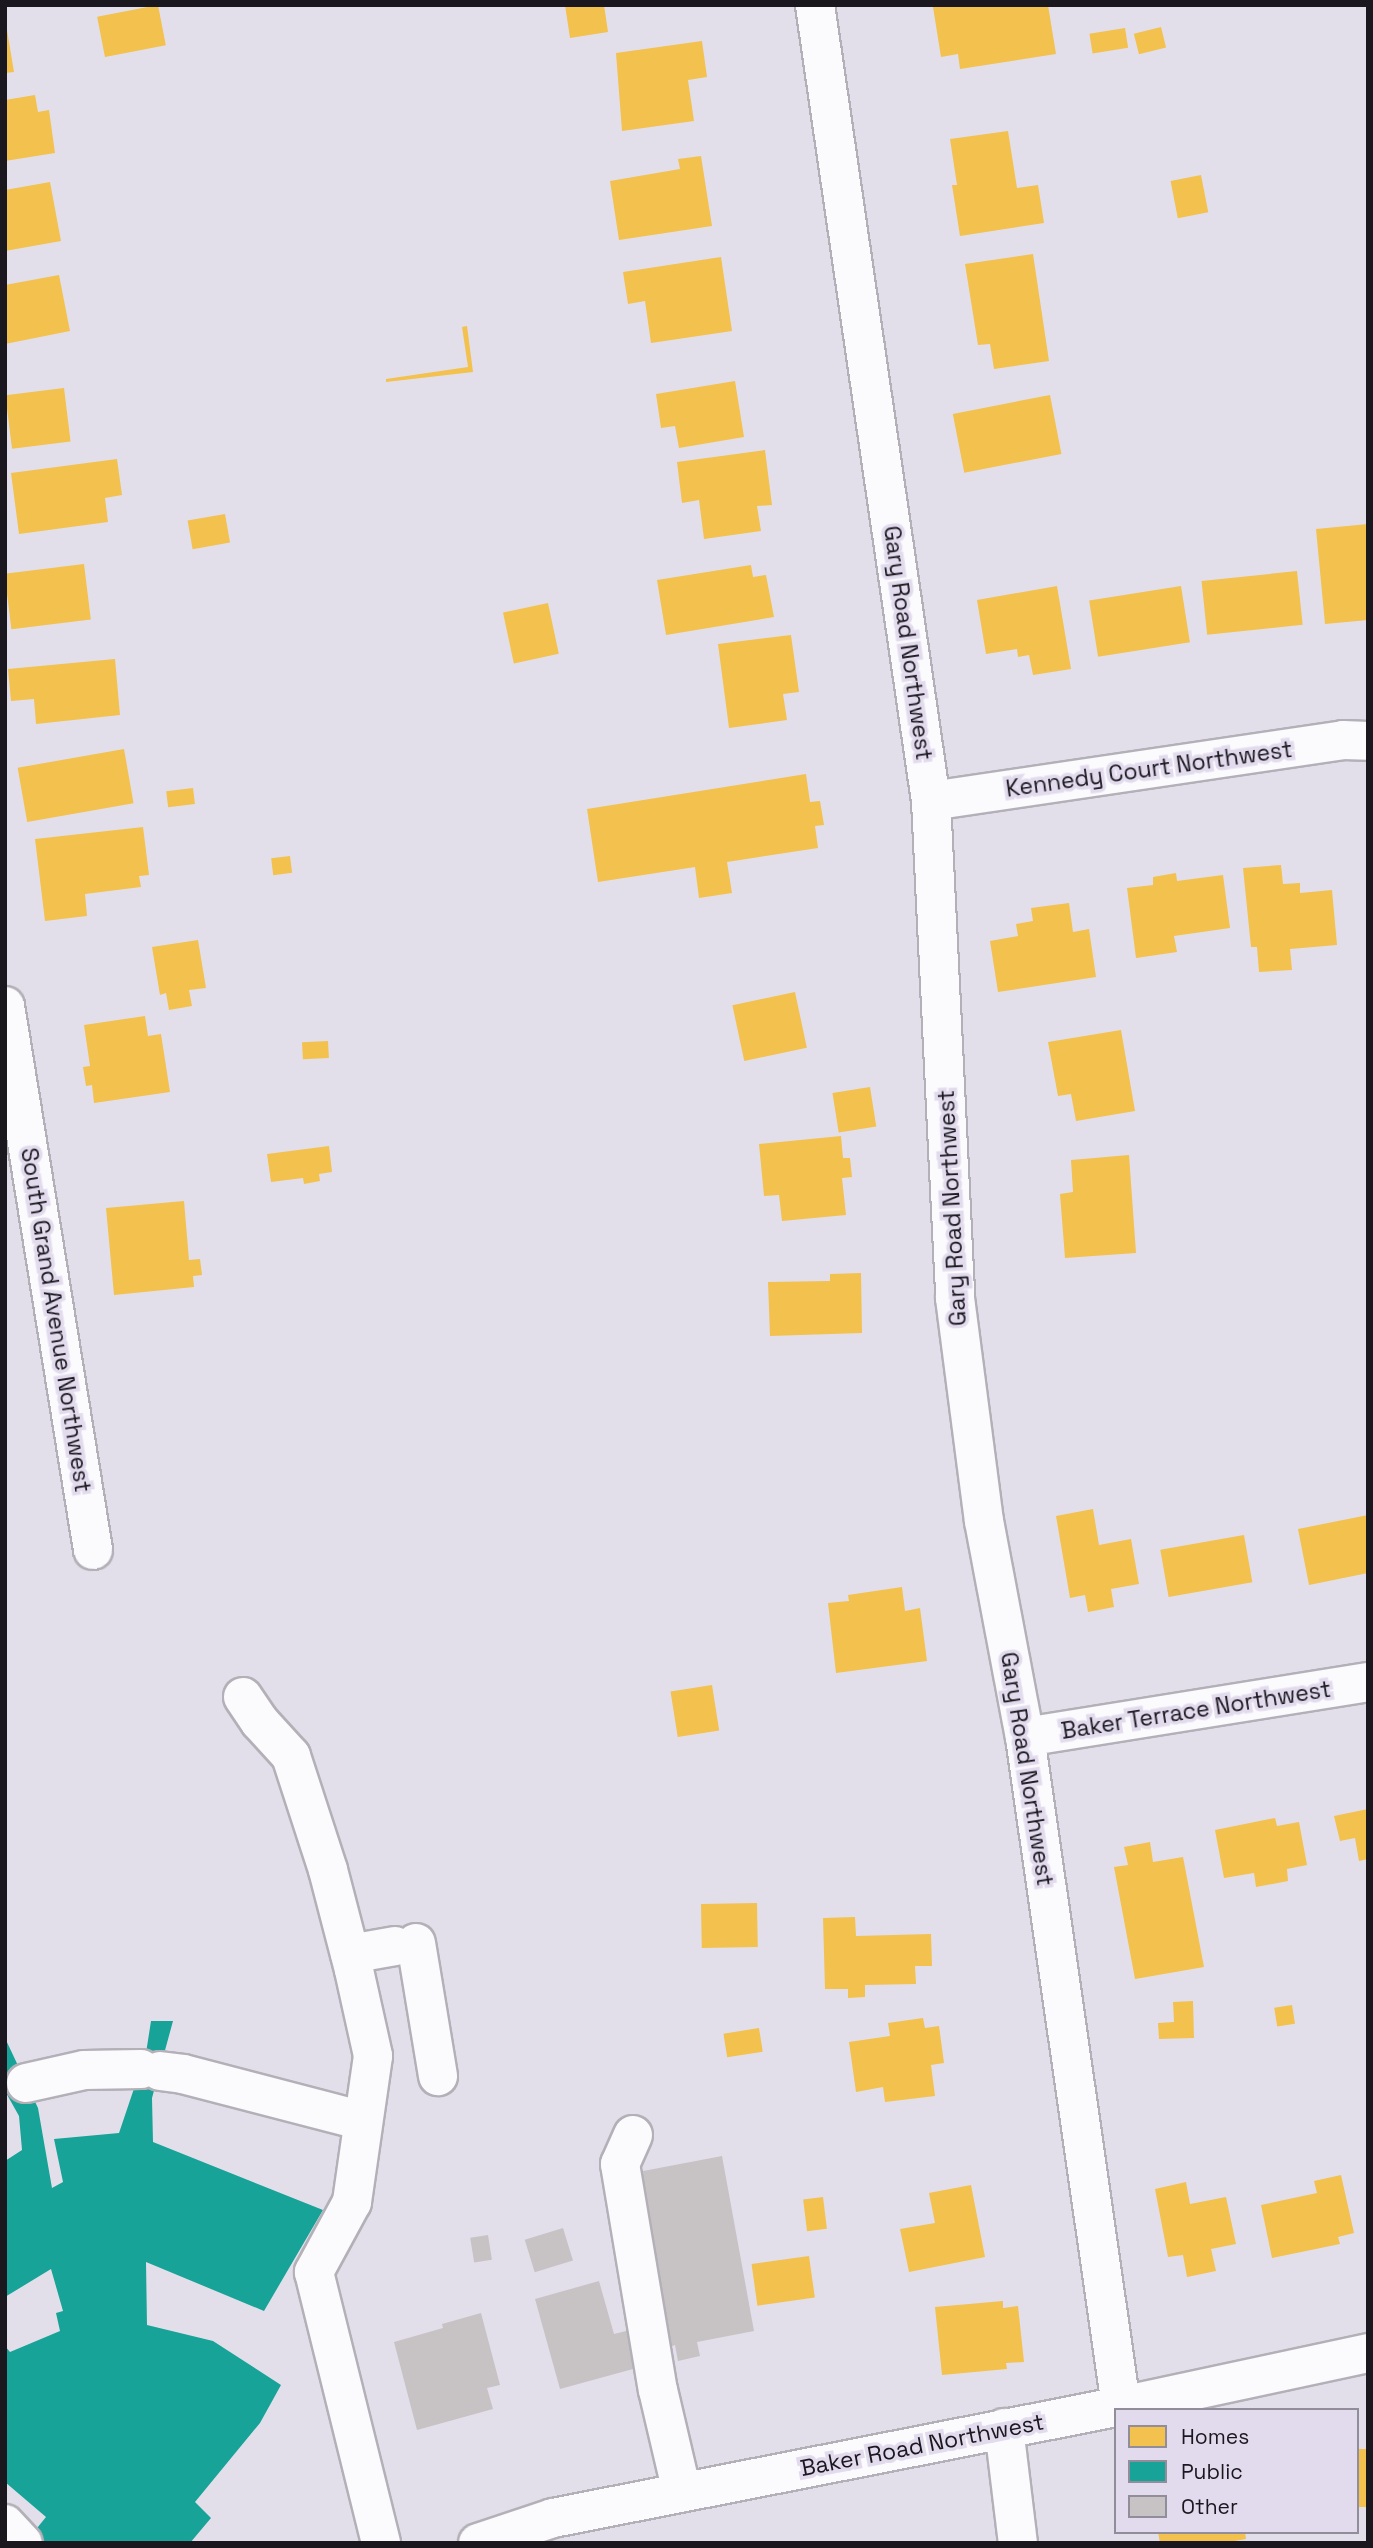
<!DOCTYPE html>
<style>
body{margin:0}
#map{position:relative;width:1373px;height:2548px;overflow:hidden;background:#e3dfea;font-family:"Space Grotesk",sans-serif}
div>[style]{position:absolute}
.homes>*{inset:0;background:#f2c14e;transform-origin:0 0}
.public>*{inset:0;background:#17a398}
.building>*{inset:0;background:#c7c2c4;transform-origin:0 0}
.roads{filter:drop-shadow(2px 0 #b3b0b8) drop-shadow(-2px 0 #b3b0b8) drop-shadow(0 2px #b3b0b8) drop-shadow(0 -2px #b3b0b8)}
.minor>*{height:38px;margin:-19px;padding:0 19px;transform-origin:19px;border-radius:19px;background:#fbfafc}
span{translate:-50% -50%;white-space:nowrap;text-align:center;line-height:1.15;-webkit-text-stroke:7px #e2dbee;paint-order:stroke}
.street-label{font-size:23px;color:#1a171e}
.frame{position:absolute;inset:0;border:7px solid #1a171e;pointer-events:none}
.legend{position:absolute;left:1114px;top:2408px;width:245px;height:126px;box-sizing:border-box;background:#e2dbee;border:2px solid #928d9b;margin:0;padding:9px 12px;list-style:none;font-size:21px;color:#1a171e}
.legend li{display:flex;align-items:center;gap:14px;height:35px}
.legend b{width:35px;border:2px solid #928d9b}
</style>
<div id="map">
<div class="homes">
<i style="left:158px;top:5px;width:41px;height:62px;rotate:79deg"></i>
<i style="clip-path:polygon(565px 5px,604px 5px,608px 32px,570px 38px)"></i>
<i style="clip-path:polygon(941px 5px,1048px 5px,1056px 54px,960px 69px,958px 54px,941px 57px,933px 7px)"></i>
<i style="clip-path:polygon(5px 18px,14px 72px,5px 73px)"></i>
<i style="left:1161px;top:27px;width:21px;height:28px;rotate:76deg"></i>
<i style="left:1125px;top:28px;width:20px;height:36px;rotate:81deg"></i>
<i style="clip-path:polygon(702px 41px,707px 77px,688px 80px,694px 121px,622px 131px,616px 53px)"></i>
<i style="clip-path:polygon(35px 95px,38px 112px,49px 110px,55px 153px,5px 161px,5px 100px)"></i>
<i style="clip-path:polygon(1008px 131px,1017px 188px,1038px 185px,1044px 223px,960px 236px,952px 185px,957px 185px,950px 139px)"></i>
<i style="clip-path:polygon(701px 156px,712px 226px,619px 240px,610px 181px,680px 169px,678px 159px)"></i>
<i style="left:1201px;top:175px;width:38px;height:31px;rotate:79deg"></i>
<i style="clip-path:polygon(50px 182px,61px 241px,5px 251px,5px 190px)"></i>
<i style="clip-path:polygon(1033px 254px,1049px 361px,994px 369px,990px 344px,978px 345px,965px 264px)"></i>
<i style="clip-path:polygon(721px 257px,732px 331px,651px 343px,645px 301px,628px 304px,623px 272px)"></i>
<i style="clip-path:polygon(59px 275px,70px 331px,5px 344px,5px 285px)"></i>
<i style="clip-path:polygon(467px 326px,473px 372px,386px 382px,386px 379px,468px 367px,462px 327px)"></i>
<i style="clip-path:polygon(735px 381px,744px 437px,679px 448px,675px 426px,661px 428px,656px 394px)"></i>
<i style="left:64px;top:388px;width:54px;height:59px;rotate:83deg"></i>
<i style="left:1050px;top:395px;width:60px;height:99px;rotate:79deg"></i>
<i style="clip-path:polygon(765px 450px,772px 505px,757px 506px,761px 531px,704px 539px,699px 500px,682px 503px,677px 462px)"></i>
<i style="clip-path:polygon(117px 459px,122px 495px,105px 498px,108px 522px,19px 534px,11px 473px)"></i>
<i style="left:225px;top:514px;width:29px;height:38px;rotate:80deg"></i>
<i style="clip-path:polygon(1368px 524px,1368px 620px,1325px 624px,1316px 529px)"></i>
<i style="left:84px;top:564px;width:56px;height:80px;rotate:83deg"></i>
<i style="clip-path:polygon(751px 565px,753px 577px,766px 575px,774px 617px,666px 635px,657px 580px)"></i>
<i style="left:1297px;top:571px;width:54px;height:96px;rotate:84deg"></i>
<i style="clip-path:polygon(1057px 586px,1071px 669px,1033px 675px,1029px 655px,1018px 657px,1017px 649px,986px 654px,977px 600px)"></i>
<i style="left:1181px;top:586px;width:57px;height:93px;rotate:81deg"></i>
<i style="left:548px;top:603px;width:52px;height:46px;rotate:78deg"></i>
<i style="clip-path:polygon(791px 635px,799px 692px,783px 694px,787px 720px,729px 728px,718px 644px)"></i>
<i style="clip-path:polygon(115px 659px,120px 715px,36px 724px,34px 699px,11px 701px,8px 669px)"></i>
<i style="left:124px;top:749px;width:55px;height:108px;rotate:80deg"></i>
<i style="clip-path:polygon(806px 774px,810px 802px,820px 801px,824px 825px,815px 826px,818px 848px,727px 862px,732px 893px,699px 898px,695px 867px,598px 882px,587px 809px)"></i>
<i style="left:193px;top:788px;width:16px;height:27px;rotate:83deg"></i>
<i style="clip-path:polygon(143px 827px,149px 875px,139px 876px,141px 887px,85px 894px,87px 916px,45px 921px,35px 839px)"></i>
<i style="left:290px;top:856px;width:17px;height:19px;rotate:83deg"></i>
<i style="clip-path:polygon(1281px 865px,1283px 884px,1300px 883px,1300px 893px,1332px 890px,1337px 945px,1290px 949px,1292px 970px,1259px 972px,1257px 947px,1251px 947px,1243px 868px)"></i>
<i style="clip-path:polygon(1176px 873px,1177px 881px,1223px 875px,1230px 928px,1174px 936px,1177px 952px,1136px 958px,1127px 888px,1153px 885px,1153px 877px)"></i>
<i style="clip-path:polygon(1069px 903px,1073px 932px,1089px 929px,1096px 977px,998px 992px,990px 941px,1018px 936px,1016px 924px,1033px 921px,1031px 908px)"></i>
<i style="clip-path:polygon(198px 940px,206px 988px,189px 990px,192px 1006px,169px 1010px,166px 993px,160px 995px,152px 947px)"></i>
<i style="left:795px;top:992px;width:57px;height:64px;rotate:78deg"></i>
<i style="clip-path:polygon(145px 1016px,148px 1036px,161px 1034px,170px 1092px,94px 1103px,92px 1085px,86px 1086px,83px 1067px,90px 1066px,84px 1025px)"></i>
<i style="clip-path:polygon(1121px 1030px,1135px 1111px,1076px 1121px,1071px 1094px,1058px 1096px,1048px 1042px)"></i>
<i style="left:328px;top:1041px;width:17px;height:26px;rotate:87deg"></i>
<i style="left:870px;top:1087px;width:40px;height:38px;rotate:81deg"></i>
<i style="clip-path:polygon(841px 1136px,843px 1158px,850px 1158px,852px 1177px,842px 1178px,846px 1215px,782px 1221px,779px 1195px,764px 1196px,759px 1144px)"></i>
<i style="clip-path:polygon(329px 1146px,332px 1172px,319px 1174px,320px 1181px,304px 1184px,303px 1178px,271px 1182px,267px 1154px)"></i>
<i style="clip-path:polygon(1129px 1155px,1136px 1253px,1065px 1258px,1060px 1194px,1073px 1192px,1071px 1160px)"></i>
<i style="clip-path:polygon(184px 1201px,189px 1260px,200px 1259px,202px 1275px,193px 1276px,194px 1287px,114px 1295px,106px 1208px)"></i>
<i style="clip-path:polygon(861px 1273px,862px 1333px,770px 1336px,768px 1282px,830px 1281px,830px 1274px)"></i>
<i style="clip-path:polygon(1093px 1509px,1099px 1545px,1131px 1539px,1139px 1584px,1111px 1589px,1114px 1607px,1088px 1612px,1085px 1595px,1070px 1598px,1056px 1516px)"></i>
<i style="clip-path:polygon(1368px 1515px,1368px 1573px,1309px 1585px,1298px 1529px)"></i>
<i style="left:1244px;top:1535px;width:48px;height:85px;rotate:80deg"></i>
<i style="clip-path:polygon(902px 1587px,905px 1611px,920px 1608px,927px 1661px,836px 1673px,828px 1603px,849px 1601px,848px 1595px)"></i>
<i style="left:712px;top:1685px;width:46px;height:42px;rotate:81deg"></i>
<i style="clip-path:polygon(1368px 1809px,1368px 1859px,1359px 1861px,1355px 1838px,1340px 1841px,1334px 1816px)"></i>
<i style="clip-path:polygon(1275px 1818px,1277px 1826px,1299px 1822px,1307px 1865px,1287px 1869px,1288px 1881px,1256px 1887px,1254px 1873px,1224px 1878px,1215px 1830px)"></i>
<i style="clip-path:polygon(1150px 1842px,1153px 1862px,1183px 1857px,1204px 1967px,1135px 1979px,1114px 1867px,1128px 1865px,1124px 1847px)"></i>
<i style="left:757px;top:1903px;width:44px;height:56px;rotate:89deg"></i>
<i style="clip-path:polygon(855px 1917px,856px 1936px,931px 1934px,932px 1966px,915px 1966px,916px 1984px,865px 1985px,865px 1997px,848px 1998px,848px 1989px,825px 1989px,823px 1918px)"></i>
<i style="clip-path:polygon(1193px 2001px,1194px 2038px,1159px 2039px,1158px 2023px,1174px 2022px,1173px 2002px)"></i>
<i style="left:1292px;top:2005px;width:19px;height:18px;rotate:81deg"></i>
<i style="clip-path:polygon(923px 2018px,925px 2028px,939px 2026px,944px 2063px,931px 2065px,935px 2096px,885px 2102px,883px 2087px,856px 2092px,849px 2042px,890px 2036px,888px 2023px)"></i>
<i style="left:759px;top:2028px;width:24px;height:36px;rotate:81deg"></i>
<i style="clip-path:polygon(1341px 2175px,1354px 2233px,1338px 2237px,1340px 2244px,1272px 2258px,1261px 2205px,1317px 2193px,1314px 2181px)"></i>
<i style="clip-path:polygon(1186px 2182px,1190px 2204px,1226px 2197px,1236px 2244px,1211px 2249px,1216px 2271px,1187px 2277px,1183px 2255px,1168px 2257px,1155px 2189px)"></i>
<i style="clip-path:polygon(971px 2185px,985px 2257px,909px 2272px,900px 2229px,935px 2223px,929px 2193px)"></i>
<i style="left:823px;top:2197px;width:32px;height:20px;rotate:83deg"></i>
<i style="left:809px;top:2256px;width:42px;height:58px;rotate:82deg"></i>
<i style="clip-path:polygon(1003px 2301px,1003px 2308px,1018px 2306px,1024px 2362px,1006px 2363px,1007px 2369px,942px 2375px,935px 2307px)"></i>
<i style="left:1368px;top:2449px;width:58px;height:11px;rotate:90deg"></i>
<i style="clip-path:polygon(1158px 2532px,1245px 2532px,1246px 2539px,1223px 2543px,1160px 2543px)"></i>
</div>
<div class="public">
<i style="clip-path:polygon(151px 2021px,173px 2021px,152px 2098px,153px 2142px,323px 2210px,264px 2311px,146px 2262px,147px 2325px,213px 2341px,281px 2385px,260px 2423px,195px 2502px,211px 2518px,190px 2543px,45px 2543px,33px 2533px,46px 2517px,5px 2482px,5px 2346px,10px 2352px,60px 2331px,56px 2313px,63px 2311px,51px 2269px,5px 2297px,5px 2161px,22px 2150px,19px 2116px,5px 2091px,5px 2038px,38px 2108px,52px 2188px,63px 2182px,54px 2139px,119px 2133px,146px 2053px)"></i>
</div>
<div class="building">
<i style="clip-path:polygon(722px 2156px,754px 2331px,697px 2342px,700px 2356px,678px 2361px,675px 2345px,670px 2347px,638px 2172px)"></i>
<i style="left:563px;top:2228px;width:34px;height:40px;rotate:73deg"></i>
<i style="left:488px;top:2235px;width:25px;height:18px;rotate:81deg"></i>
<i style="clip-path:polygon(599px 2281px,614px 2334px,634px 2329px,644px 2366px,560px 2389px,535px 2299px)"></i>
<i style="clip-path:polygon(481px 2313px,500px 2385px,487px 2388px,493px 2409px,417px 2430px,394px 2342px,443px 2328px,442px 2324px)"></i>
</div>
<div class="roads">
<div class="minor">
<i style="left:815px;top:5px;width:804px;rotate:81.71deg"></i>
<i style="left:931px;top:801px;width:498px;rotate:87.2deg"></i>
<i style="left:955px;top:1298px;width:225px;rotate:82.6deg"></i>
<i style="left:984px;top:1521px;width:220px;rotate:79.3deg"></i>
<i style="left:1025px;top:1737px;width:676px;rotate:81.83deg"></i>
<i style="left:931px;top:801px;width:416px;rotate:-8.4deg"></i>
<i style="left:1343px;top:740px;width:25px;rotate:2deg"></i>
<i style="left:5px;top:1006px;width:551px;rotate:80.81deg"></i>
<i style="left:243px;top:1697px;width:30px;rotate:56deg"></i>
<i style="left:260px;top:1722px;width:46px;rotate:47.6deg"></i>
<i style="left:291px;top:1756px;width:120px;rotate:72deg"></i>
<i style="left:328px;top:1870px;width:103px;rotate:75.4deg"></i>
<i style="left:354px;top:1970px;width:88px;rotate:77.5deg"></i>
<i style="left:373px;top:2056px;width:148px;rotate:98.2deg"></i>
<i style="left:352px;top:2202px;width:80px;rotate:118.5deg"></i>
<i style="left:314px;top:2272px;width:279px;rotate:76.1deg"></i>
<i style="left:1025px;top:1737px;width:347px;rotate:-9.1deg"></i>
<i style="left:416px;top:1943px;width:135px;rotate:80.6deg"></i>
<i style="left:350px;top:1954px;width:46px;rotate:-10.1deg"></i>
<i style="left:160px;top:2071px;width:23px;rotate:7deg"></i>
<i style="left:183px;top:2074px;width:186px;rotate:14.6deg"></i>
<i style="left:26px;top:2083px;width:59px;rotate:-12.6deg"></i>
<i style="left:84px;top:2070px;width:57px;rotate:-1deg"></i>
<i style="left:633px;top:2135px;width:32px;rotate:114deg"></i>
<i style="left:620px;top:2164px;width:229px;rotate:80.5deg"></i>
<i style="left:658px;top:2390px;width:105px;rotate:76.8deg"></i>
<i style="left:1004px;top:2428px;width:116px;rotate:83.1deg"></i>
<i style="left:5px;top:2524px;width:26px;rotate:47deg"></i>
<i style="left:478px;top:2543px;width:79px;rotate:-18.4deg"></i>
<i style="left:553px;top:2518px;width:579px;rotate:-11.15deg"></i>
<i style="left:1121px;top:2406px;width:253px;rotate:-12.1deg"></i>
</div>
</div>
<div class="street-label">
<span style="left:908px;top:643px;rotate:82deg">Gary Road Northwest</span>
<span style="left:1149px;top:769px;rotate:-8deg">Kennedy Court Northwest</span>
<span style="left:952px;top:1208px;rotate:-93deg">Gary Road Northwest</span>
<span style="left:56px;top:1320px;rotate:81deg">South Grand Avenue Northwest</span>
<span style="left:1196px;top:1710px;rotate:-9deg">Baker Terrace Northwest</span>
<span style="left:1027px;top:1769px;rotate:81deg">Gary Road Northwest</span>
<span style="left:922px;top:2445px;rotate:-11deg">Baker Road Northwest</span>
</div>
<div class="frame"></div>
<ul class="legend">
<li><b style="height:19px;background:#f2c14e"></b>Homes</li>
<li><b style="height:19px;background:#17a398"></b>Public</li>
<li><b style="height:19px;background:#c7c2c4"></b>Other</li>
</ul>
</div>
